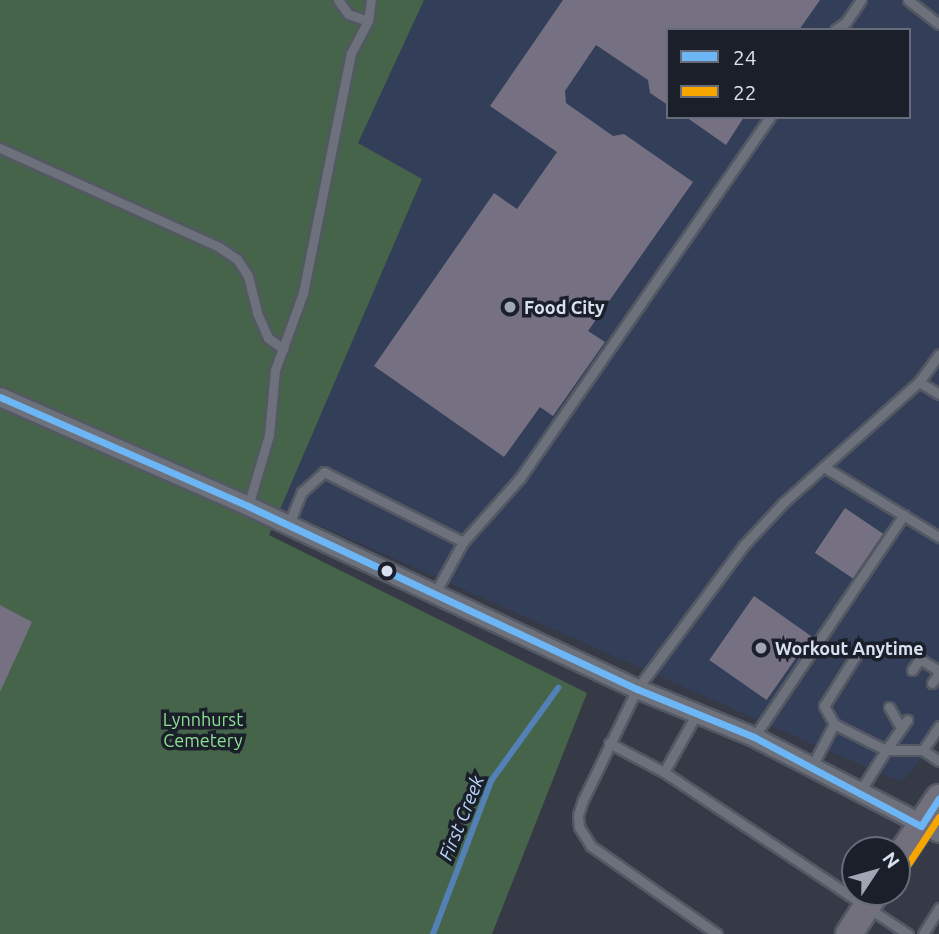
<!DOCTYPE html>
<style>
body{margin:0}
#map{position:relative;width:939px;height:934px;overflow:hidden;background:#353a46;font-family:Ubuntu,sans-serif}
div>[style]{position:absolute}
.built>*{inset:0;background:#333e59}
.green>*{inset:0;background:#456449}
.stream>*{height:6px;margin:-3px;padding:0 3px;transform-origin:3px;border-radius:3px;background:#5380b5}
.building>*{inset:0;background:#767182;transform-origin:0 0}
.roads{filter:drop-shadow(2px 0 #535863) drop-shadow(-2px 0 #535863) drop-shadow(0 2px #535863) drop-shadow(0 -2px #535863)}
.lane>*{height:9px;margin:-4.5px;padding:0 4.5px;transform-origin:4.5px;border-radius:4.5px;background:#6c717b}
.street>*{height:18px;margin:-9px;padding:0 9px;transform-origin:9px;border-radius:9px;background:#6c717b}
.primary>*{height:26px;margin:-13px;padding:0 13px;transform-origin:13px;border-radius:13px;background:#73707d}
.bus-1>*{height:7px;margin:-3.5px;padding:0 3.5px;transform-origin:3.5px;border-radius:3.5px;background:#6db6f5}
.bus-2>*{height:7px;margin:-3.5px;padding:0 3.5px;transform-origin:3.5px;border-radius:3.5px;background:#f7a600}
.dots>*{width:19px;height:19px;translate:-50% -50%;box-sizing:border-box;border:4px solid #1a1f2a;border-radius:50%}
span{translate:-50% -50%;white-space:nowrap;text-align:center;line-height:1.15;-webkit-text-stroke:7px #1a1f2a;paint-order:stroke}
.poi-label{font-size:18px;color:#d9e0ef;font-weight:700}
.left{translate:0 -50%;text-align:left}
.park-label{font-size:18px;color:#8cdf93}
.water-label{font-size:19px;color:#bdd8f8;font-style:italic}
.legend{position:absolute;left:666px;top:28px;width:245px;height:91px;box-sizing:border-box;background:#1a1f2a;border:2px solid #666c79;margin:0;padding:9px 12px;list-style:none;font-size:21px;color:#d9e0ef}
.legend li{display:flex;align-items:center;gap:14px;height:35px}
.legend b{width:35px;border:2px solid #666c79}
.north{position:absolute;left:841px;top:836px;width:70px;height:70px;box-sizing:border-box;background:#1a1f2a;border:2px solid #666c79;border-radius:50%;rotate:54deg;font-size:19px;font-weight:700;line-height:28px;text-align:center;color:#d9e0ef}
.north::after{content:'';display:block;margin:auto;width:24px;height:32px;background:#a0a6b4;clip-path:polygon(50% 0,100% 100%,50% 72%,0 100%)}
</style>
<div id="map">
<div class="built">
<i style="clip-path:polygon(evenodd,424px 0,939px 0,939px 735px,904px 780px,894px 779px,801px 739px,280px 508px,422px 180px,358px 143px,424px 0,668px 30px,909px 30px,909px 117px,668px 117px,668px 30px)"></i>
</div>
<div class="green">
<i style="clip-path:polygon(0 0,424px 0,358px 143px,422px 179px,269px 535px,587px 693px,492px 934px,0 934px)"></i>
</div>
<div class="stream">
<i style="left:433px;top:934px;width:164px;rotate:-69.2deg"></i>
<i style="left:491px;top:781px;width:115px;rotate:-54.2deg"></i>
</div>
<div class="building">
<i style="clip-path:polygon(563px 0,820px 0,799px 30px,668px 30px,668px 105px,650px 93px,648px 80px,596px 45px,565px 91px,566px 103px,613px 136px,624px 134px,693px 182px,588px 331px,605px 342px,553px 416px,540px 407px,504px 457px,374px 366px,494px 193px,517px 209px,557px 152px,490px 106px)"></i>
<i style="clip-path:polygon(686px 117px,744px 117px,726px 145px)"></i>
<i style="left:845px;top:508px;width:46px;height:54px;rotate:34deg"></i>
<i style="left:754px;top:596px;width:70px;height:78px;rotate:35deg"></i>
<i style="clip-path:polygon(0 605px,32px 622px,0 692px)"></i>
</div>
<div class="roads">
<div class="lane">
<i style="left:338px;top:0;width:17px;rotate:54deg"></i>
<i style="left:348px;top:14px;width:21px;rotate:19deg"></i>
<i style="left:908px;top:0;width:39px;rotate:38deg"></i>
<i style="left:835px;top:30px;width:14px;rotate:-36deg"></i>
<i style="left:846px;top:22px;width:27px;rotate:-56deg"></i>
<i style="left:0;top:148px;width:240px;rotate:24.3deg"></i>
<i style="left:219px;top:247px;width:22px;rotate:34deg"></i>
<i style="left:237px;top:259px;width:20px;rotate:57deg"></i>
<i style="left:248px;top:276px;width:38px;rotate:76deg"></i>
<i style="left:257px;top:313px;width:27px;rotate:66deg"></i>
<i style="left:268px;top:338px;width:19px;rotate:35deg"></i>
<i style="left:919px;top:382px;width:23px;rotate:31deg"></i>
<i style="left:824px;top:467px;width:135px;rotate:31.3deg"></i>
<i style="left:248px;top:506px;width:74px;rotate:-73.5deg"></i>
<i style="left:269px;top:435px;width:65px;rotate:-84.7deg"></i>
<i style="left:275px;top:370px;width:82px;rotate:-70deg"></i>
<i style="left:303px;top:293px;width:245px;rotate:-78.7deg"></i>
<i style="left:351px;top:53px;width:36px;rotate:-62deg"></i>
<i style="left:368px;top:21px;width:21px;rotate:-82deg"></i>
<i style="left:288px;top:526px;width:37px;rotate:-68deg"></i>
<i style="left:302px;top:492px;width:30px;rotate:-42deg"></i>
<i style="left:324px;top:472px;width:156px;rotate:26.7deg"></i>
<i style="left:435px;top:593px;width:58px;rotate:-61.2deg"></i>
<i style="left:463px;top:542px;width:86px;rotate:-48.3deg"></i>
<i style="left:520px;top:478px;width:439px;rotate:-55.3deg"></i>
<i style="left:912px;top:670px;width:14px;rotate:-54deg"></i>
<i style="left:920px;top:659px;width:22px;rotate:32deg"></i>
<i style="left:932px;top:683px;width:12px;rotate:-55deg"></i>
<i style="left:889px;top:707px;width:24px;rotate:60deg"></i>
<i style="left:834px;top:724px;width:21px;rotate:-119deg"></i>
<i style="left:824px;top:706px;width:64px;rotate:-57.8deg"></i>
<i style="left:754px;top:737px;width:268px;rotate:-56deg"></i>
<i style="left:609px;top:743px;width:62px;rotate:27.8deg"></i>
<i style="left:664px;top:772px;width:65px;rotate:-60.7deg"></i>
<i style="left:886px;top:750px;width:37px"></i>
<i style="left:923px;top:750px;width:29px;rotate:-56deg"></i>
<i style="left:886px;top:750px;width:37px;rotate:-55deg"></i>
<i style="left:923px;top:750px;width:19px;rotate:35deg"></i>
<i style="left:811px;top:768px;width:50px;rotate:-62.4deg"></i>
<i style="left:834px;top:724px;width:58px;rotate:26.6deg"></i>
<i style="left:886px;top:750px;width:51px;rotate:122.1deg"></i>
<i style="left:664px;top:772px;width:293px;rotate:33.6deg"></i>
<i style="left:717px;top:934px;width:154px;rotate:-145.1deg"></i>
<i style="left:591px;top:846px;width:22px;rotate:-122deg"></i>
<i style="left:579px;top:827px;width:12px;rotate:-95deg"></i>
<i style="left:578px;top:815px;width:16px;rotate:-72deg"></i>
<i style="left:583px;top:800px;width:123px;rotate:-64.1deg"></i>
<i style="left:637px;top:689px;width:179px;rotate:-53.4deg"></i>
<i style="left:744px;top:545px;width:57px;rotate:-47.1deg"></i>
<i style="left:783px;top:503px;width:182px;rotate:-41.7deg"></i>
<i style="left:919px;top:382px;width:34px;rotate:-54deg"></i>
<i style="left:923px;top:934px;width:31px;rotate:-58deg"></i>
</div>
<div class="street">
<i style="left:0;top:397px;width:271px;rotate:23.7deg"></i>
<i style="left:248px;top:506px;width:430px;rotate:25.2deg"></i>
<i style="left:637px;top:689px;width:126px;rotate:22.3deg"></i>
<i style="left:754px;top:737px;width:208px;rotate:27.4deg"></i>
</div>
<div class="primary">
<i style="left:897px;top:861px;width:76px;rotate:-56.3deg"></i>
<i style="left:849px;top:934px;width:50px;rotate:-57.3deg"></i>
</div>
</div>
<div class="bus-1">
<i style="left:0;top:397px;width:271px;rotate:23.7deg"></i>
<i style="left:248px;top:506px;width:430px;rotate:25.2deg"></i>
<i style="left:637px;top:689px;width:126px;rotate:22.3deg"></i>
<i style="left:754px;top:737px;width:189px;rotate:28.1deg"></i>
<i style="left:921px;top:826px;width:33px;rotate:-57deg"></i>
</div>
<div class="bus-2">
<i style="left:906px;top:867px;width:60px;rotate:-56.6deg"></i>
</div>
<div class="dots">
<i style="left:510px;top:307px;background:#a0a6b4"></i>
<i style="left:387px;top:571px;background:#d9e0ef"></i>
<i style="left:761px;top:648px;background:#a0a6b4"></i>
</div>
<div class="poi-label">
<span class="left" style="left:524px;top:307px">Food City</span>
<span class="left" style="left:775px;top:648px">Workout Anytime</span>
</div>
<div class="park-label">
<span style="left:203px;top:730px">Lynnhurst<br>Cemetery</span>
</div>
<div class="water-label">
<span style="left:462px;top:818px;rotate:-68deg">First Creek</span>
</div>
<ul class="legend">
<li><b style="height:9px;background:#6db6f5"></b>24</li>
<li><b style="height:9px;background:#f7a600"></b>22</li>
</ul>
<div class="north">N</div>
</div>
